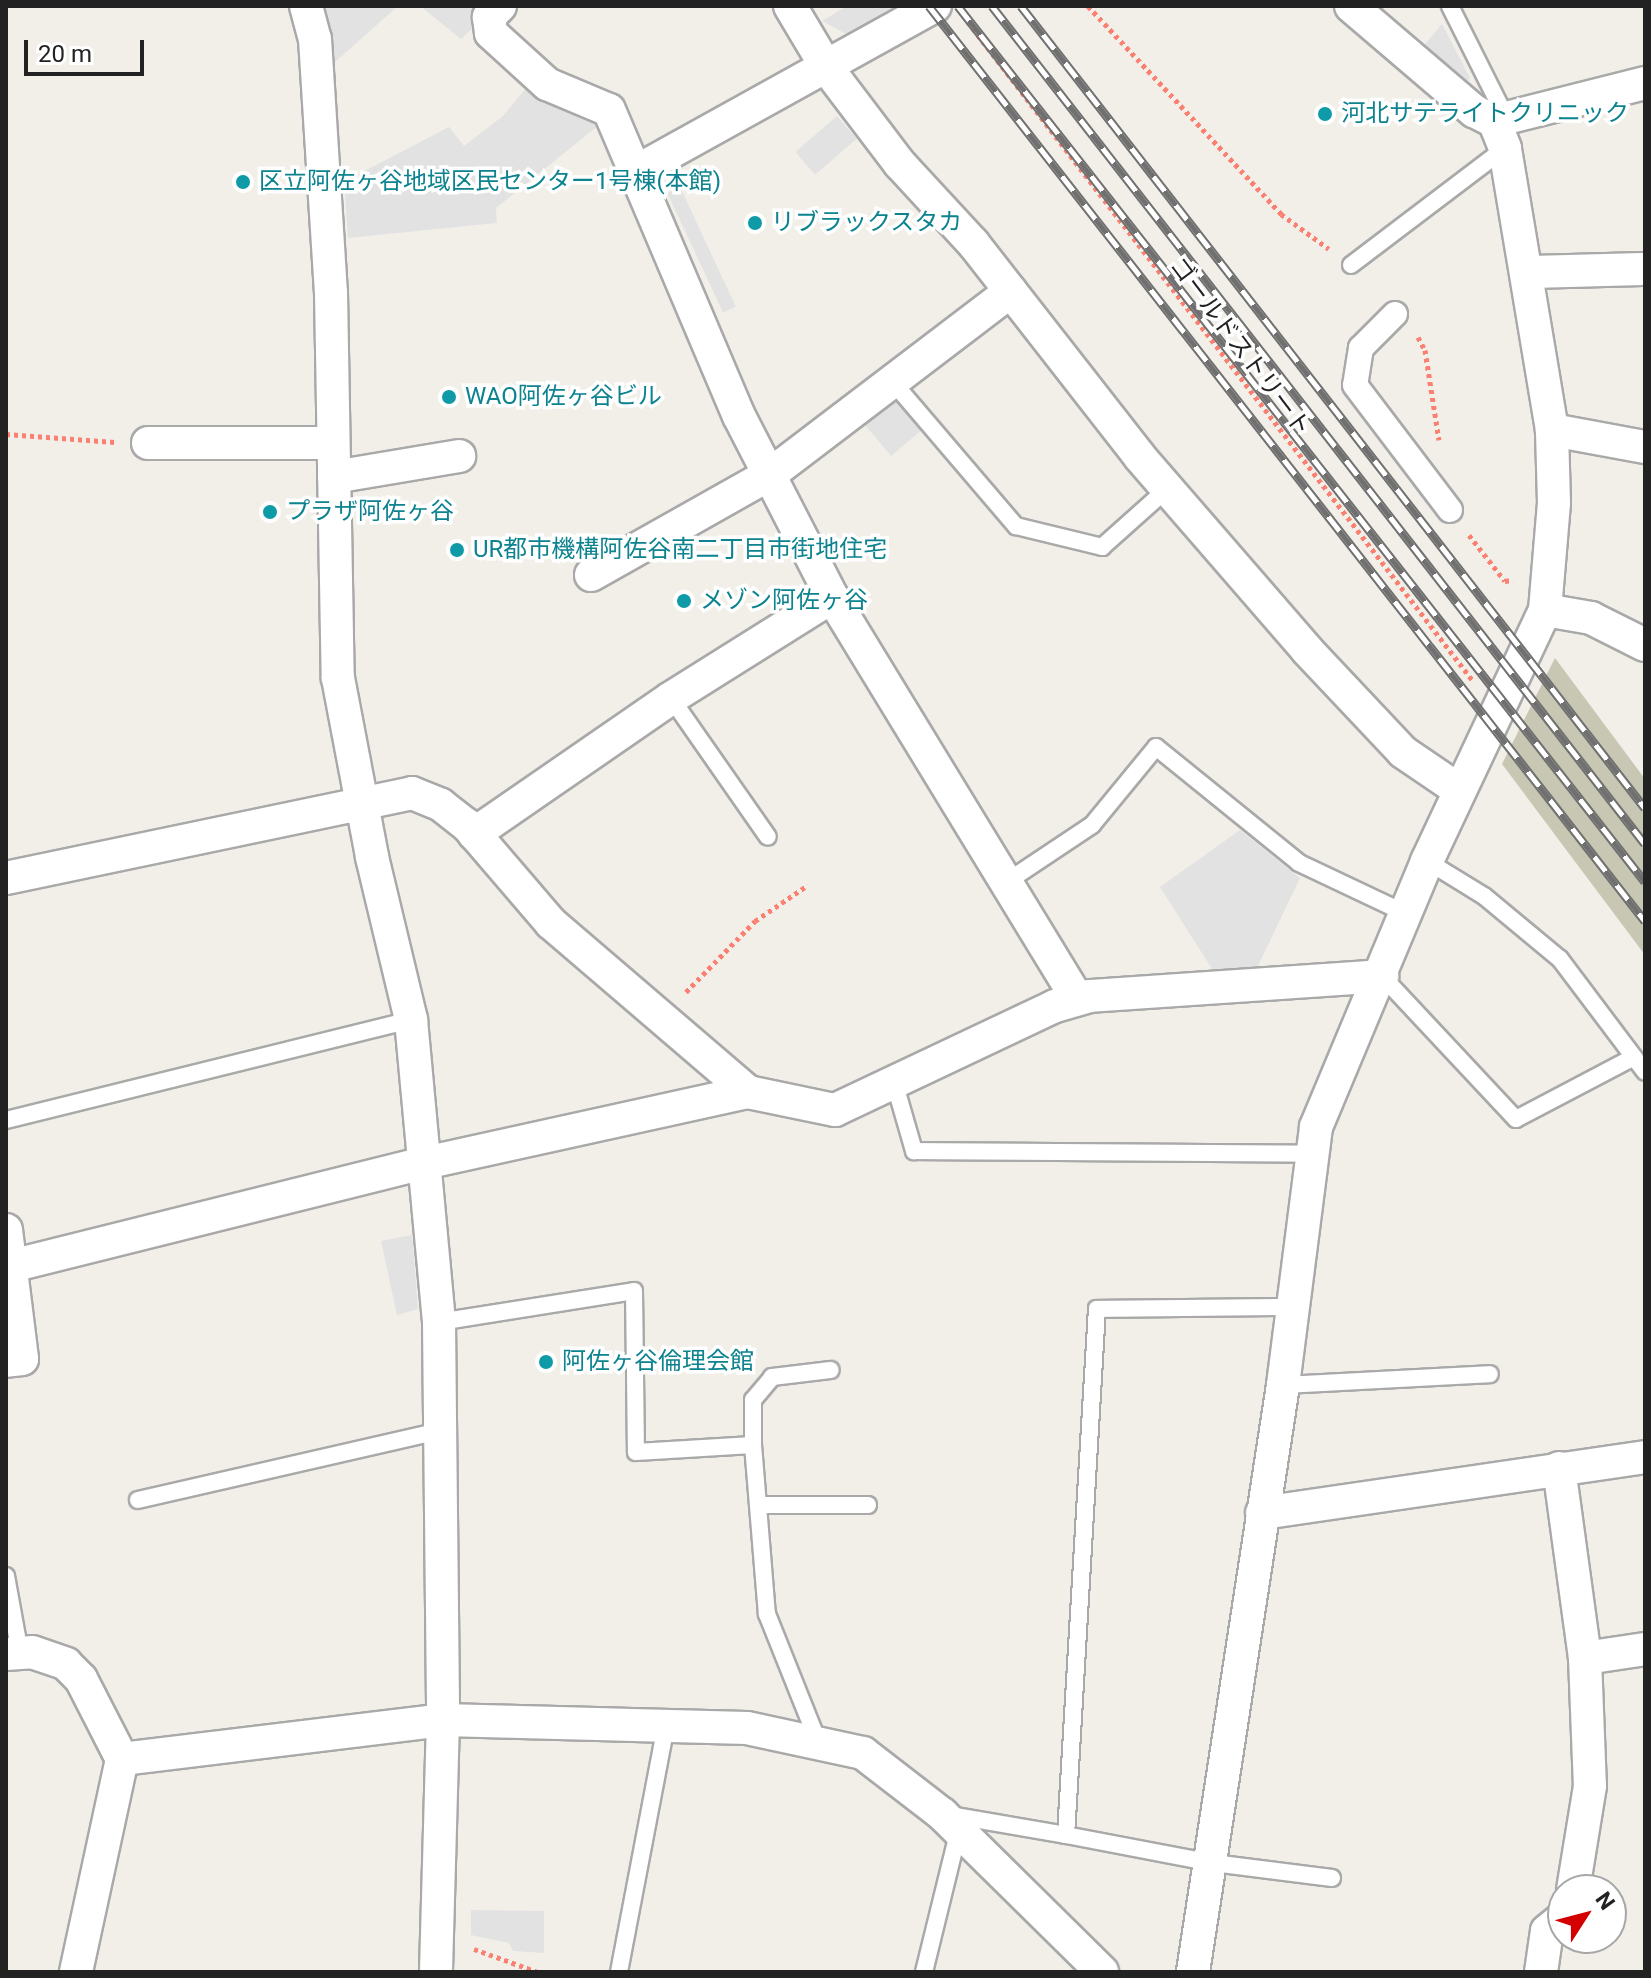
<!DOCTYPE html>
<meta charset="utf-8">
<style>
body{margin:0}
#map{position:relative;width:1651px;height:1978px;overflow:hidden;background:#f2efe9;font-family:Roboto,"Noto Sans JP",sans-serif}
div>[style]{position:absolute}
.construction>*{inset:0;background:#c7c7b4}
.parking>*{inset:0;background:#e2e2e2;transform-origin:0 0}
.path>*{height:5px;margin-top:-2.5px;transform-origin:0;background:repeating-linear-gradient(90deg,#fa8072 0 4px,transparent 0 8px)}
.roads{filter:drop-shadow(2px 0 #a9a9a9) drop-shadow(-2px 0 #a9a9a9) drop-shadow(0 2px #a9a9a9) drop-shadow(0 -2px #a9a9a9)}
.service>*{height:16px;margin:-8px;padding:0 8px;transform-origin:8px;border-radius:8px;background:#fff}
.pedestrian>*{height:24px;margin:-12px;padding:0 12px;transform-origin:12px;border-radius:12px;background:#fff}
.minor>*{height:32px;margin:-16px;padding:0 16px;transform-origin:16px;border-radius:16px;background:#fff}
.rail>*{height:9px;margin-top:-4.5px;transform-origin:0;background:repeating-linear-gradient(90deg,#fff 0 18px,#707070 0 36px);box-sizing:border-box;border-block:2px solid #707070}
.dots>*{width:22px;height:22px;translate:-50% -50%;box-sizing:border-box;border:4px solid #fff;border-radius:50%}
span{translate:-50% -50%;white-space:nowrap;text-align:center;line-height:1.15;-webkit-text-stroke:7px #fff;paint-order:stroke}
.culture-label{font-size:24px;color:#0d838f}
.left{translate:0 -50%;text-align:left}
.street-label{font-size:24px;color:#222}
.frame{position:absolute;inset:0;border:8px solid #222;pointer-events:none}
.north{position:absolute;left:1547px;top:1874px;width:80px;height:80px;box-sizing:border-box;background:#fff;border:2px solid #a7a7a7;border-radius:50%;rotate:54deg;font-size:22px;font-weight:700;line-height:32px;text-align:center;color:#222}
.north::after{content:'';display:block;margin:auto;width:28px;height:36px;background:#d40000;clip-path:polygon(50% 0,100% 100%,50% 72%,0 100%)}
.scale{position:absolute;left:24px;top:40px;width:120px;height:36px;box-sizing:border-box;border:4px solid #222;border-top:0;padding-left:10px;font-size:24px;line-height:28px;white-space:nowrap;color:#222;-webkit-text-stroke:6px #fff;paint-order:stroke}
</style>
<div id="map">
<div class="construction">
<i style="clip-path:polygon(1555px 658px,1645px 779px,1645px 955px,1502px 764px)"></i>
</div>
<div class="parking">
<i style="clip-path:polygon(321px 6px,398px 6px,334px 63px)"></i>
<i style="clip-path:polygon(420px 6px,497px 6px,461px 39px)"></i>
<i style="clip-path:polygon(847px 6px,890px 6px,894px 11px,850px 36px,822px 21px)"></i>
<i style="clip-path:polygon(1442px 24px,1470px 78px,1463px 85px,1421px 49px)"></i>
<i style="clip-path:polygon(535px 77px,609px 117px,496px 208px,497px 223px,348px 238px,344px 175px,357px 175px,449px 127px,464px 146px,503px 116px)"></i>
<i style="left:837px;top:116px;width:30px;height:55px;rotate:49deg"></i>
<i style="left:680px;top:187px;width:132px;height:14px;rotate:65deg"></i>
<i style="clip-path:polygon(887px 398px,898px 398px,923px 429px,891px 456px,860px 419px)"></i>
<i style="clip-path:polygon(1240px 830px,1300px 878px,1255px 972px,1212px 969px,1160px 887px)"></i>
<i style="clip-path:polygon(412px 1235px,418px 1309px,397px 1315px,381px 1241px)"></i>
<i style="clip-path:polygon(471px 1910px,544px 1911px,544px 1953px,513px 1951px,509px 1943px,471px 1935px)"></i>
</div>
<div class="path">
<i style="left:1088px;top:6px;width:284px;rotate:47.1deg"></i>
<i style="left:1281px;top:214px;width:59px;rotate:36.1deg"></i>
<i style="left:968px;top:22px;width:830px;rotate:52.54deg"></i>
<i style="left:1418px;top:337px;width:15px;rotate:62deg"></i>
<i style="left:1425px;top:350px;width:91px;rotate:81.2deg"></i>
<i style="left:6px;top:434px;width:109px;rotate:4.2deg"></i>
<i style="left:1469px;top:535px;width:58px;rotate:52deg"></i>
<i style="left:1505px;top:581px;width:8px;rotate:-7deg"></i>
<i style="left:686px;top:992px;width:99px;rotate:-45.8deg"></i>
<i style="left:755px;top:921px;width:64px;rotate:-34.2deg"></i>
<i style="left:474px;top:1949px;width:68px;rotate:19.8deg"></i>
</div>
<div class="roads">
<div class="service">
<i style="left:1450px;top:6px;width:125px;rotate:63.4deg"></i>
<i style="left:1351px;top:265px;width:193px;rotate:-37.2deg"></i>
<i style="left:892px;top:381px;width:191px;rotate:49.5deg"></i>
<i style="left:1016px;top:526px;width:89px;rotate:13.7deg"></i>
<i style="left:1102px;top:547px;width:89px;rotate:-41.8deg"></i>
<i style="left:671px;top:698px;width:169px;rotate:55.1deg"></i>
<i style="left:1427px;top:861px;width:67px;rotate:31.6deg"></i>
<i style="left:1484px;top:896px;width:99px;rotate:39.7deg"></i>
<i style="left:1560px;top:959px;width:141px;rotate:53deg"></i>
<i style="left:1005px;top:883px;width:105px;rotate:-33.7deg"></i>
<i style="left:1092px;top:825px;width:101px;rotate:-50.6deg"></i>
<i style="left:1156px;top:747px;width:184px;rotate:39deg"></i>
<i style="left:1299px;top:863px;width:119px;rotate:25.3deg"></i>
<i style="left:1382px;top:976px;width:196px;rotate:46.9deg"></i>
<i style="left:1516px;top:1119px;width:133px;rotate:-27.7deg"></i>
<i style="left:895px;top:1085px;width:69px;rotate:73.9deg"></i>
<i style="left:914px;top:1151px;width:400px;rotate:0.4deg"></i>
<i style="left:6px;top:1120px;width:417px;rotate:-13.9deg"></i>
<i style="left:439px;top:1322px;width:197px;rotate:-9deg"></i>
<i style="left:634px;top:1291px;width:161px;rotate:89.3deg"></i>
<i style="left:636px;top:1452px;width:117px;rotate:-3.4deg"></i>
<i style="left:753px;top:1445px;width:170px;rotate:85.3deg"></i>
<i style="left:767px;top:1614px;width:140px;rotate:68.2deg"></i>
<i style="left:1283px;top:1385px;width:207px;rotate:-3deg"></i>
<i style="left:753px;top:1445px;width:45px;rotate:-90deg"></i>
<i style="left:753px;top:1400px;width:30px;rotate:-50deg"></i>
<i style="left:772px;top:1377px;width:59px;rotate:-6.8deg"></i>
<i style="left:138px;top:1500px;width:309px;rotate:-12.9deg"></i>
<i style="left:758px;top:1505px;width:110px"></i>
<i style="left:6px;top:1576px;width:78px;rotate:79.7deg"></i>
<i style="left:950px;top:1815px;width:118px;rotate:9.8deg"></i>
<i style="left:1066px;top:1835px;width:527px;rotate:-86.63deg"></i>
<i style="left:1097px;top:1309px;width:197px;rotate:-0.6deg"></i>
<i style="left:1066px;top:1835px;width:150px;rotate:10.8deg"></i>
<i style="left:1213px;top:1863px;width:120px;rotate:7.2deg"></i>
<i style="left:619px;top:1972px;width:251px;rotate:-79.2deg"></i>
<i style="left:924px;top:1972px;width:146px;rotate:-76.2deg"></i>
</div>
<div class="pedestrian">
<i style="left:1395px;top:314px;width:48px;rotate:135deg"></i>
<i style="left:1361px;top:348px;width:37px;rotate:99deg"></i>
<i style="left:1355px;top:385px;width:157px;rotate:52.8deg"></i>
</div>
<div class="minor">
<i style="left:306px;top:6px;width:34px;rotate:75deg"></i>
<i style="left:315px;top:39px;width:255px;rotate:86.4deg"></i>
<i style="left:331px;top:293px;width:385px;rotate:89deg"></i>
<i style="left:338px;top:678px;width:182px;rotate:79.2deg"></i>
<i style="left:372px;top:857px;width:168px;rotate:76.5deg"></i>
<i style="left:411px;top:1020px;width:303px;rotate:84.7deg"></i>
<i style="left:439px;top:1322px;width:398px;rotate:89.4deg"></i>
<i style="left:443px;top:1720px;width:252px;rotate:91.6deg"></i>
<i style="left:500px;top:6px;width:16px;rotate:135deg"></i>
<i style="left:489px;top:17px;width:16px;rotate:83deg"></i>
<i style="left:491px;top:33px;width:76px;rotate:42.3deg"></i>
<i style="left:547px;top:84px;width:67px;rotate:22.8deg"></i>
<i style="left:609px;top:110px;width:332px;rotate:67deg"></i>
<i style="left:739px;top:416px;width:203px;rotate:62.8deg"></i>
<i style="left:832px;top:597px;width:471px;rotate:58.6deg"></i>
<i style="left:790px;top:6px;width:72px;rotate:59.2deg"></i>
<i style="left:827px;top:68px;width:121px;rotate:52.8deg"></i>
<i style="left:900px;top:164px;width:108px;rotate:47.3deg"></i>
<i style="left:973px;top:243px;width:271px;rotate:52deg"></i>
<i style="left:1140px;top:457px;width:255px;rotate:49.1deg"></i>
<i style="left:1307px;top:650px;width:140px;rotate:46.7deg"></i>
<i style="left:1403px;top:752px;width:68px;rotate:34.2deg"></i>
<i style="left:1351px;top:6px;width:162px;rotate:40.5deg"></i>
<i style="left:1474px;top:111px;width:22px;rotate:27deg"></i>
<i style="left:1494px;top:121px;width:156px;rotate:-14.1deg"></i>
<i style="left:635px;top:172px;width:343px;rotate:-29deg"></i>
<i style="left:1529px;top:272px;width:116px;rotate:-1.5deg"></i>
<i style="left:1552px;top:430px;width:95px;rotate:10.4deg"></i>
<i style="left:148px;top:443px;width:185px"></i>
<i style="left:334px;top:477px;width:127px;rotate:-9.5deg"></i>
<i style="left:591px;top:575px;width:208px;rotate:-29.4deg"></i>
<i style="left:772px;top:473px;width:300px;rotate:-37.3deg"></i>
<i style="left:1545px;top:610px;width:47px;rotate:9.9deg"></i>
<i style="left:1591px;top:618px;width:60px;rotate:26.6deg"></i>
<i style="left:474px;top:834px;width:239px;rotate:-34.6deg"></i>
<i style="left:671px;top:698px;width:190px;rotate:-32.1deg"></i>
<i style="left:6px;top:878px;width:415px;rotate:-11.8deg"></i>
<i style="left:412px;top:793px;width:31px;rotate:22deg"></i>
<i style="left:441px;top:805px;width:33px;rotate:38deg"></i>
<i style="left:467px;top:825px;width:129px;rotate:49.4deg"></i>
<i style="left:551px;top:923px;width:260px;rotate:40.6deg"></i>
<i style="left:748px;top:1092px;width:89px;rotate:11.7deg"></i>
<i style="left:835px;top:1110px;width:243px;rotate:-25.3deg"></i>
<i style="left:1055px;top:1006px;width:35px;rotate:-16deg"></i>
<i style="left:1089px;top:996px;width:294px;rotate:-3.9deg"></i>
<i style="left:6px;top:1230px;width:130px;rotate:82.9deg"></i>
<i style="left:22px;top:1359px;width:16px;rotate:173deg"></i>
<i style="left:11px;top:1266px;width:427px;rotate:-14deg"></i>
<i style="left:425px;top:1163px;width:331px;rotate:-12.4deg"></i>
<i style="left:1559px;top:1468px;width:192px;rotate:82.2deg"></i>
<i style="left:1585px;top:1658px;width:128px;rotate:87.8deg"></i>
<i style="left:1590px;top:1786px;width:105px;rotate:99.3deg"></i>
<i style="left:1262px;top:1513px;width:387px;rotate:-8.3deg"></i>
<i style="left:6px;top:1654px;width:26px;rotate:-4deg"></i>
<i style="left:32px;top:1652px;width:36px;rotate:19deg"></i>
<i style="left:66px;top:1664px;width:21px;rotate:45deg"></i>
<i style="left:81px;top:1679px;width:90px;rotate:62.9deg"></i>
<i style="left:122px;top:1759px;width:218px;rotate:102.2deg"></i>
<i style="left:1585px;top:1658px;width:61px;rotate:-8.5deg"></i>
<i style="left:122px;top:1759px;width:323px;rotate:-6.9deg"></i>
<i style="left:443px;top:1720px;width:304px;rotate:1.5deg"></i>
<i style="left:747px;top:1728px;width:119px;rotate:12.2deg"></i>
<i style="left:863px;top:1753px;width:100px;rotate:37.7deg"></i>
<i style="left:942px;top:1814px;width:225px;rotate:44.6deg"></i>
<i style="left:1193px;top:1972px;width:594px;rotate:-81.28deg"></i>
<i style="left:1283px;top:1385px;width:260px;rotate:-82.7deg"></i>
<i style="left:1316px;top:1127px;width:288px;rotate:-67.3deg"></i>
<i style="left:1427px;top:861px;width:277px;rotate:-64.8deg"></i>
<i style="left:1545px;top:610px;width:107px;rotate:-85.2deg"></i>
<i style="left:1554px;top:503px;width:73px;rotate:-91.6deg"></i>
<i style="left:1552px;top:430px;width:286px;rotate:-99.5deg"></i>
<i style="left:1505px;top:148px;width:29px;rotate:-112deg"></i>
<i style="left:1541px;top:1972px;width:41px;rotate:-81.7deg"></i>
<i style="left:1547px;top:1931px;width:21px;rotate:-39deg"></i>
</div>
</div>
<div class="rail">
<i style="left:929px;top:6px;width:1162px;rotate:51.96deg"></i>
<i style="left:958px;top:6px;width:1113px;rotate:51.89deg"></i>
<i style="left:992px;top:6px;width:1062px;rotate:52.07deg"></i>
<i style="left:1021px;top:6px;width:1016px;rotate:52.12deg"></i>
</div>
<div class="dots">
<i style="left:1325px;top:114px;background:#0f9aa8"></i>
<i style="left:243px;top:182px;background:#0f9aa8"></i>
<i style="left:755px;top:223px;background:#0f9aa8"></i>
<i style="left:449px;top:397px;background:#0f9aa8"></i>
<i style="left:270px;top:512px;background:#0f9aa8"></i>
<i style="left:457px;top:550px;background:#0f9aa8"></i>
<i style="left:684px;top:601px;background:#0f9aa8"></i>
<i style="left:546px;top:1362px;background:#0f9aa8"></i>
</div>
<div class="culture-label">
<span class="left" style="left:1341px;top:114px">河北サテライトクリニック</span>
<span class="left" style="left:259px;top:182px">区立阿佐ヶ谷地域区民センター1号棟(本館)</span>
<span class="left" style="left:771px;top:223px">リブラックスタカ</span>
<span class="left" style="left:465px;top:397px">WAO阿佐ヶ谷ビル</span>
<span class="left" style="left:286px;top:512px">プラザ阿佐ヶ谷</span>
<span class="left" style="left:473px;top:550px">UR都市機構阿佐谷南二丁目市街地住宅</span>
<span class="left" style="left:700px;top:601px">メゾン阿佐ヶ谷</span>
<span class="left" style="left:562px;top:1362px">阿佐ヶ谷倫理会館</span>
</div>
<div class="street-label">
<span style="left:1240px;top:347px;rotate:53deg">ゴールドストリート</span>
</div>
<div class="frame"></div>
<div class="north">N</div>
<div class="scale">20 m</div>
</div>
